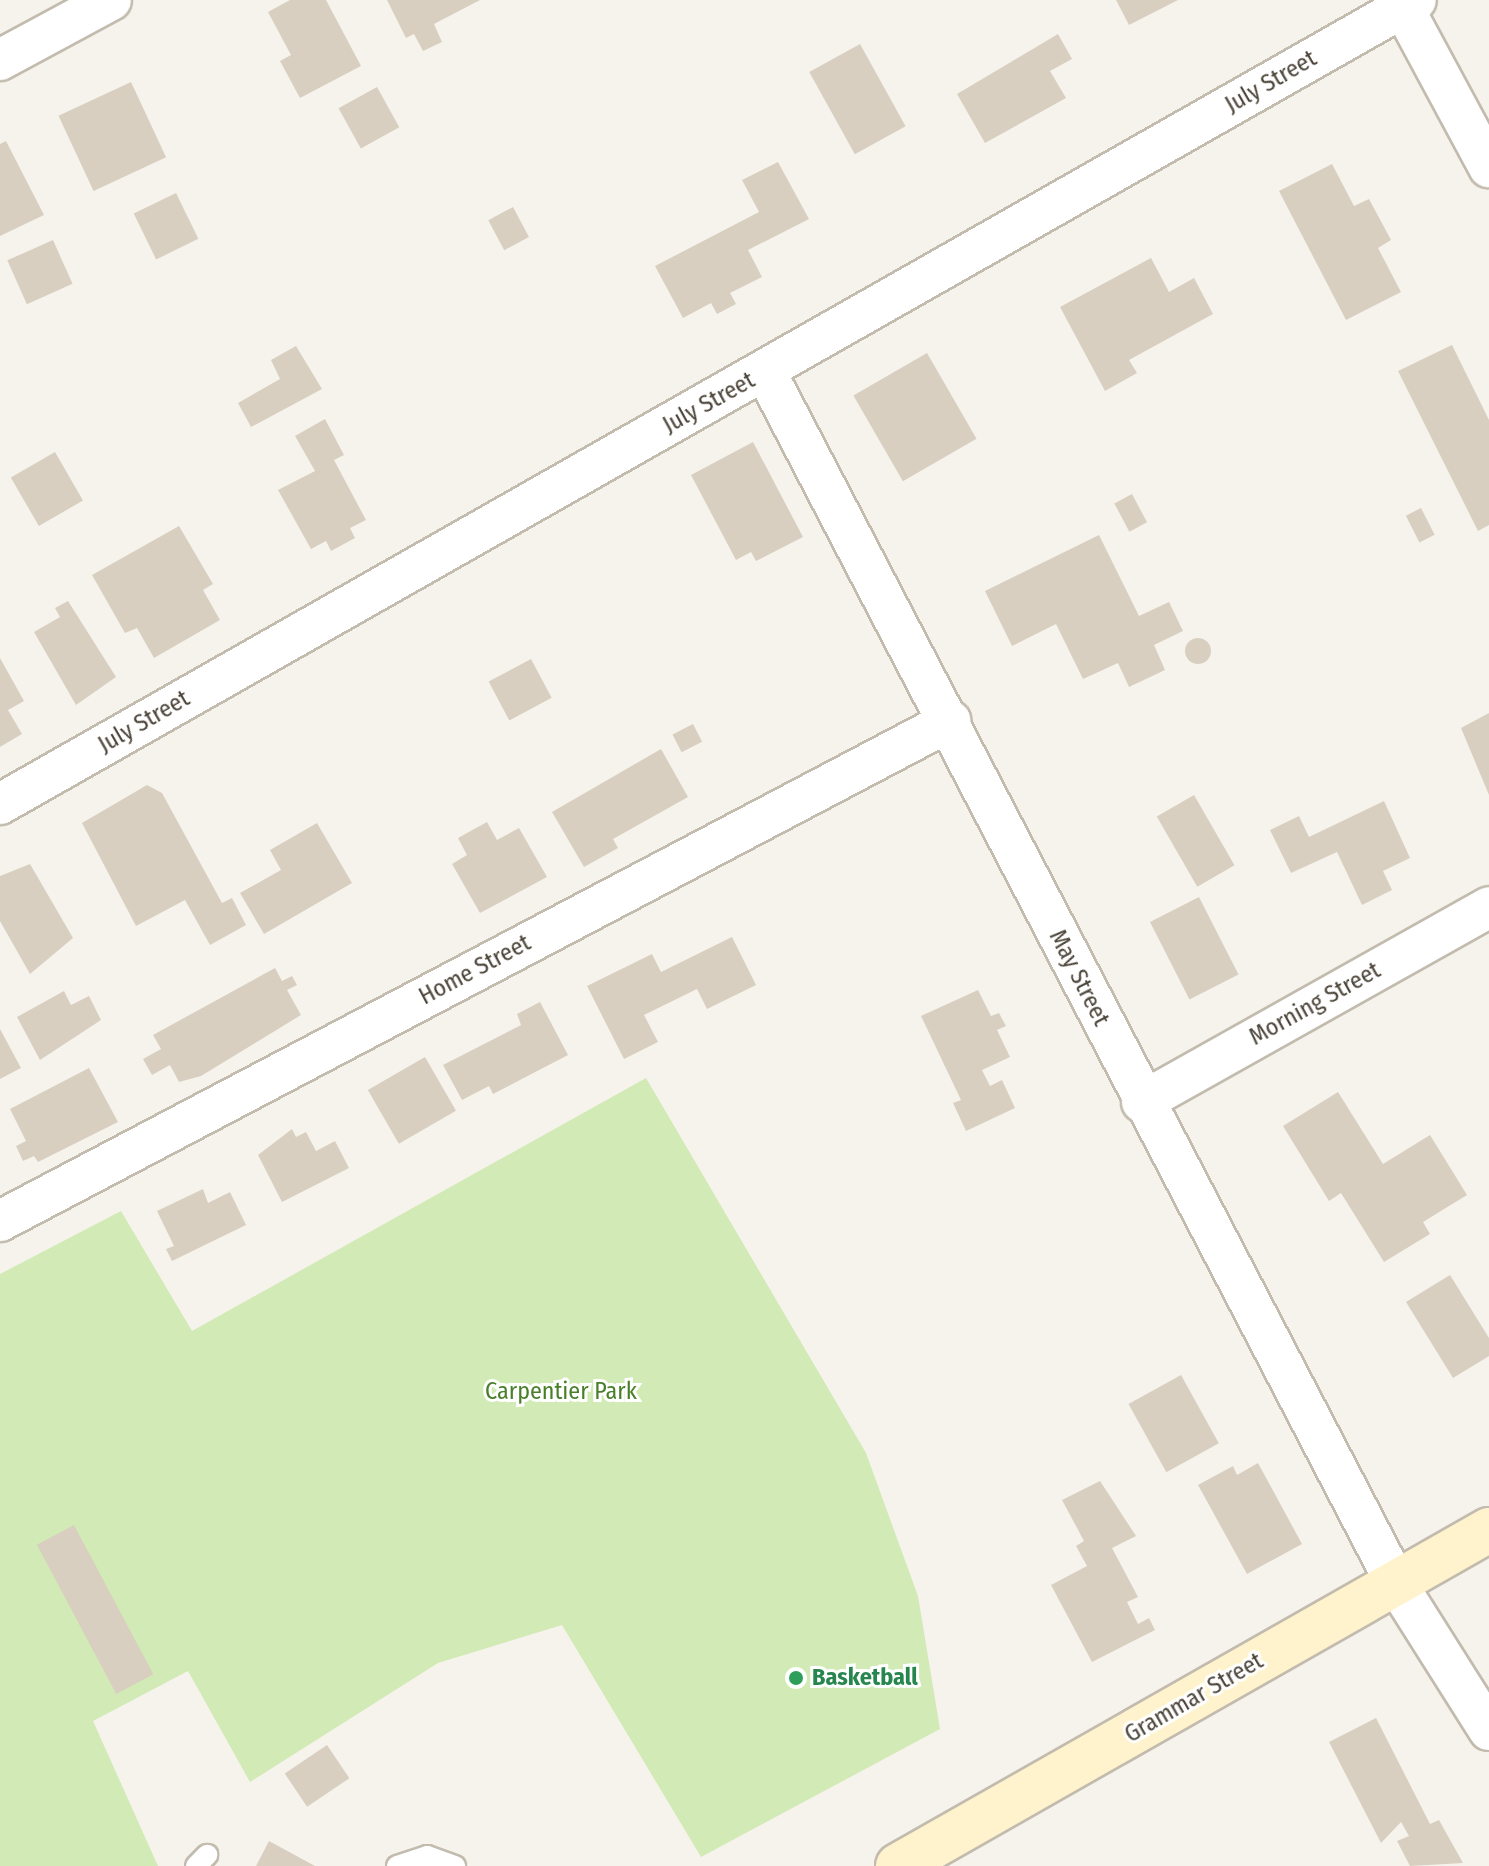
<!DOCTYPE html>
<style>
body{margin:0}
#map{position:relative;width:1489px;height:1866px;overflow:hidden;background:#f6f3ec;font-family:"Fira Sans Condensed",sans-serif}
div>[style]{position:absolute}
.green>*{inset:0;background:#d2eab5}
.building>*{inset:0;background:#d8cfc1;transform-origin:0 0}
.round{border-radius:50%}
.roads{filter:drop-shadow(2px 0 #c2bbae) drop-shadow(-2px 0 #c2bbae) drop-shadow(0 2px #c2bbae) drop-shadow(0 -2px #c2bbae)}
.lane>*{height:20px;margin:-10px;padding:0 10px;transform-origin:10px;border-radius:10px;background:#fff}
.street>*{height:40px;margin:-20px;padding:0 20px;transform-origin:20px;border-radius:20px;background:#fff}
.secondary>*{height:44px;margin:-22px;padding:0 22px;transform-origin:22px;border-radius:22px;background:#fff3cd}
.dots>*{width:22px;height:22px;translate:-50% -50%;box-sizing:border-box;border:4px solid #fff;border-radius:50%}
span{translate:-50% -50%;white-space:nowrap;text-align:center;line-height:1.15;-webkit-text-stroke:6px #fff;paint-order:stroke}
.street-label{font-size:24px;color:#4b4439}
.park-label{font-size:24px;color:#4a7f2a}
.leisure-label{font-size:24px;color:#27864d;font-weight:700}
.left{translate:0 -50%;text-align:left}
</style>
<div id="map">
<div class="green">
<i style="clip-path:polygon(646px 1078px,866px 1453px,918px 1596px,940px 1729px,701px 1857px,562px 1625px,438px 1663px,250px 1782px,188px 1671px,93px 1721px,158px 1866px,0 1866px,0 1274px,121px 1211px,192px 1331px)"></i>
</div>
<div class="building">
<i style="clip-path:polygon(290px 0,326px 0,361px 66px,300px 98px,280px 61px,291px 55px,268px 12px)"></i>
<i style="clip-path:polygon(387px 0,480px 0,434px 24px,442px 42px,423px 51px,414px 34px,406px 38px)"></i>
<i style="clip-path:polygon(1116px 0,1178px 0,1129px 25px)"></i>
<i style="clip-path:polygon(1058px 34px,1072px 59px,1050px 71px,1066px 98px,985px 143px,957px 94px)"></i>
<i style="left:860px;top:44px;width:94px;height:58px;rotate:61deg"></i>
<i style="left:131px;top:82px;width:83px;height:80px;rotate:65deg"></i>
<i style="left:377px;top:87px;width:46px;height:44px;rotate:61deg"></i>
<i style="clip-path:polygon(6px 141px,44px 215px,0 236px,0 144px)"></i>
<i style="clip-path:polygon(778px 162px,809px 219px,748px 250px,762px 277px,730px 293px,736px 304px,717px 314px,711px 303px,683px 318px,655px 266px,759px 212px,742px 180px)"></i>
<i style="clip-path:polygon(1332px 164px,1354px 206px,1369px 199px,1391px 240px,1378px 248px,1401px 292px,1346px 320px,1279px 191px)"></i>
<i style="left:176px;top:193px;width:51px;height:47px;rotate:64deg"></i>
<i style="left:513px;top:207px;width:34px;height:28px;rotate:62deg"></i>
<i style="left:53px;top:240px;width:48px;height:50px;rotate:66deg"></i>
<i style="clip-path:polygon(1151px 258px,1169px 292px,1194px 278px,1213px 314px,1129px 360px,1137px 373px,1105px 391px,1060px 307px)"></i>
<i style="clip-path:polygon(1452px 345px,1489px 420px,1489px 525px,1478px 531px,1398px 371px)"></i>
<i style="clip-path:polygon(296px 346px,322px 389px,251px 427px,238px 403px,280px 379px,271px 360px)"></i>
<i style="left:927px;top:353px;width:99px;height:85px;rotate:60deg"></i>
<i style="clip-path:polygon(325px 419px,344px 455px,334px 460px,366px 520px,350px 528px,355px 538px,331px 551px,326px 541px,311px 549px,278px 490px,315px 471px,295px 436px)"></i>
<i style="clip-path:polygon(753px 442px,803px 537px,756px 561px,751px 552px,736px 560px,691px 475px)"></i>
<i style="left:55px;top:452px;width:56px;height:51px;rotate:60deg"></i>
<i style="left:1132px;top:494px;width:32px;height:20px;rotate:62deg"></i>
<i style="left:1421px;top:508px;width:30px;height:17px;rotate:63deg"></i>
<i style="clip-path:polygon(179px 526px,213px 584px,203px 590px,220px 620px,154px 658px,137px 628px,125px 633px,92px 575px)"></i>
<i style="clip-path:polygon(1099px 535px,1139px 616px,1169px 602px,1183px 631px,1154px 645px,1165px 670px,1129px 687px,1118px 663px,1083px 679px,1056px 624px,1012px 646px,985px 591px)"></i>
<i style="clip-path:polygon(68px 601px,116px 677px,76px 705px,34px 632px,60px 617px,55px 608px)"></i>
<i class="round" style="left:1185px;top:638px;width:26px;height:26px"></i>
<i style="clip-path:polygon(0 658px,24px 701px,8px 710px,22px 734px,0 747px)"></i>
<i style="left:531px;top:659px;width:44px;height:48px;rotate:62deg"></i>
<i style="clip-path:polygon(1489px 713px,1489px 795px,1461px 728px)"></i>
<i style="left:693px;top:724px;width:20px;height:23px;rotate:63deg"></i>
<i style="clip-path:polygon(661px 749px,688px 797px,613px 839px,618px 848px,584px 867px,552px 812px)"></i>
<i style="clip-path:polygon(147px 785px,162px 793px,222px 903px,232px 898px,246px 925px,210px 945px,185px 900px,136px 926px,82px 823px)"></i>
<i style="left:1194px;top:795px;width:81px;height:43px;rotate:60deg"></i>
<i style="clip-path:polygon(1384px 801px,1410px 858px,1383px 871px,1392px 890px,1362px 905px,1337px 852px,1291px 873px,1270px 830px,1299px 816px,1309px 837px)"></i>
<i style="clip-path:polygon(487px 822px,497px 840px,519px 828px,547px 877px,480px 913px,452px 864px,467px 855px,458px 838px)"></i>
<i style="clip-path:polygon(317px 823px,352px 883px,264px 934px,240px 893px,281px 870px,270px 850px)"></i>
<i style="clip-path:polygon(30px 864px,73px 938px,30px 974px,0 921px,0 876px)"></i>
<i style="left:1199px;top:897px;width:87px;height:55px;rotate:63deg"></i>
<i style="clip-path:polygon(732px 937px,756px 985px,707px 1009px,697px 989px,644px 1015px,658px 1042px,624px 1059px,587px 986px,652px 954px,661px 972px)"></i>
<i style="clip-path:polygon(275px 968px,282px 981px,292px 976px,297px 985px,287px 990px,301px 1015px,201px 1076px,179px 1082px,170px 1065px,152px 1075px,143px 1059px,161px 1049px,153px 1035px)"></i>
<i style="clip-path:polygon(978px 990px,991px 1016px,999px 1013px,1006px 1026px,997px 1030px,1010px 1057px,982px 1070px,990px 1086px,1002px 1080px,1015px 1108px,966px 1131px,953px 1103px,961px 1100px,921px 1016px)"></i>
<i style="clip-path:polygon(64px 991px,71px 1005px,89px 996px,101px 1020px,40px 1060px,17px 1017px)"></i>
<i style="clip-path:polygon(540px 1002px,568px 1055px,493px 1094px,489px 1086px,462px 1100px,443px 1065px,521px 1025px,517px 1014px)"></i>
<i style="clip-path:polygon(0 1029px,21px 1068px,0 1079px)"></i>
<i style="left:425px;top:1057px;width:62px;height:66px;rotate:60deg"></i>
<i style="clip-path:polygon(89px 1068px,118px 1122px,38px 1162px,34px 1156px,23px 1161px,16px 1146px,26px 1141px,10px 1109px)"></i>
<i style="clip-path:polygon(1338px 1092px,1383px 1164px,1430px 1135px,1467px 1195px,1423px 1222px,1430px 1234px,1384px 1262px,1341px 1193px,1329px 1201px,1283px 1126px)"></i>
<i style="clip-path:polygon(292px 1129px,296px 1137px,306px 1132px,316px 1151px,335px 1141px,349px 1168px,282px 1202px,258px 1155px)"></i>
<i style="clip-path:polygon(203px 1189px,208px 1203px,230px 1192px,246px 1225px,172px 1261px,166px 1249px,174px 1246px,157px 1211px)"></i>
<i style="clip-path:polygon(1450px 1275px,1489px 1338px,1489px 1356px,1453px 1378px,1406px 1302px)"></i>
<i style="left:1181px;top:1375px;width:78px;height:60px;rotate:61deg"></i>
<i style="clip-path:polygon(1258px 1463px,1302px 1544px,1247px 1574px,1198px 1485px,1233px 1466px,1237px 1475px)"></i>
<i style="clip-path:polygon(1100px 1481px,1136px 1536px,1112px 1548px,1138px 1597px,1127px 1602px,1138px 1624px,1149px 1618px,1155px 1630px,1092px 1662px,1051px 1585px,1087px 1566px,1076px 1546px,1084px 1541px,1062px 1500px)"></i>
<i style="left:74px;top:1525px;width:169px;height:42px;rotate:62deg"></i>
<i style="clip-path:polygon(1376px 1718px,1430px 1824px,1439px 1820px,1463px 1863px,1410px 1866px,1397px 1841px,1409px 1836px,1401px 1822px,1381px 1843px,1329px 1742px)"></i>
<i style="left:327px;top:1745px;width:40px;height:51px;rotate:56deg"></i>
<i style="clip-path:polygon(269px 1841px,315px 1866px,256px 1866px)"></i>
</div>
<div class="roads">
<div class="lane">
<i style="left:196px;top:1866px;width:16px;rotate:-45deg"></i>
<i style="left:397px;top:1866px;width:32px;rotate:-18deg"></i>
<i style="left:427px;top:1856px;width:30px;rotate:20deg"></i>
</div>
<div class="street">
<i style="left:1399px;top:0;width:190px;rotate:61.7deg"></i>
<i style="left:0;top:60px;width:126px;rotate:-28.4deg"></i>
<i style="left:765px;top:371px;width:1366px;rotate:62.5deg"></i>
<i style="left:1396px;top:1583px;width:174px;rotate:57.7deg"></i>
<i style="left:0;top:804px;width:1628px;rotate:-29.59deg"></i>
<i style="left:1142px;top:1102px;width:398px;rotate:-29.3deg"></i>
<i style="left:0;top:1221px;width:1074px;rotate:-27.76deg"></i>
</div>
<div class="secondary">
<i style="left:898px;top:1866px;width:680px;rotate:-29.62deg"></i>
</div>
</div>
<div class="dots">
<i style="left:796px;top:1678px;background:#2e9e5b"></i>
</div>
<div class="street-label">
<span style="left:1271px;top:82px;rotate:-30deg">July Street</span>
<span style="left:709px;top:403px;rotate:-29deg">July Street</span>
<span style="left:144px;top:722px;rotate:-30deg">July Street</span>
<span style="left:475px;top:970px;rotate:-28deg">Home Street</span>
<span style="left:1079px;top:978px;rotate:63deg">May Street</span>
<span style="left:1315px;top:1004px;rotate:-29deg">Morning Street</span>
<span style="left:1194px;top:1698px;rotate:-30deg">Grammar Street</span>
</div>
<div class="park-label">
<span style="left:561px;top:1392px">Carpentier Park</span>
</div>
<div class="leisure-label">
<span class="left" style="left:812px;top:1678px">Basketball</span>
</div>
</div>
